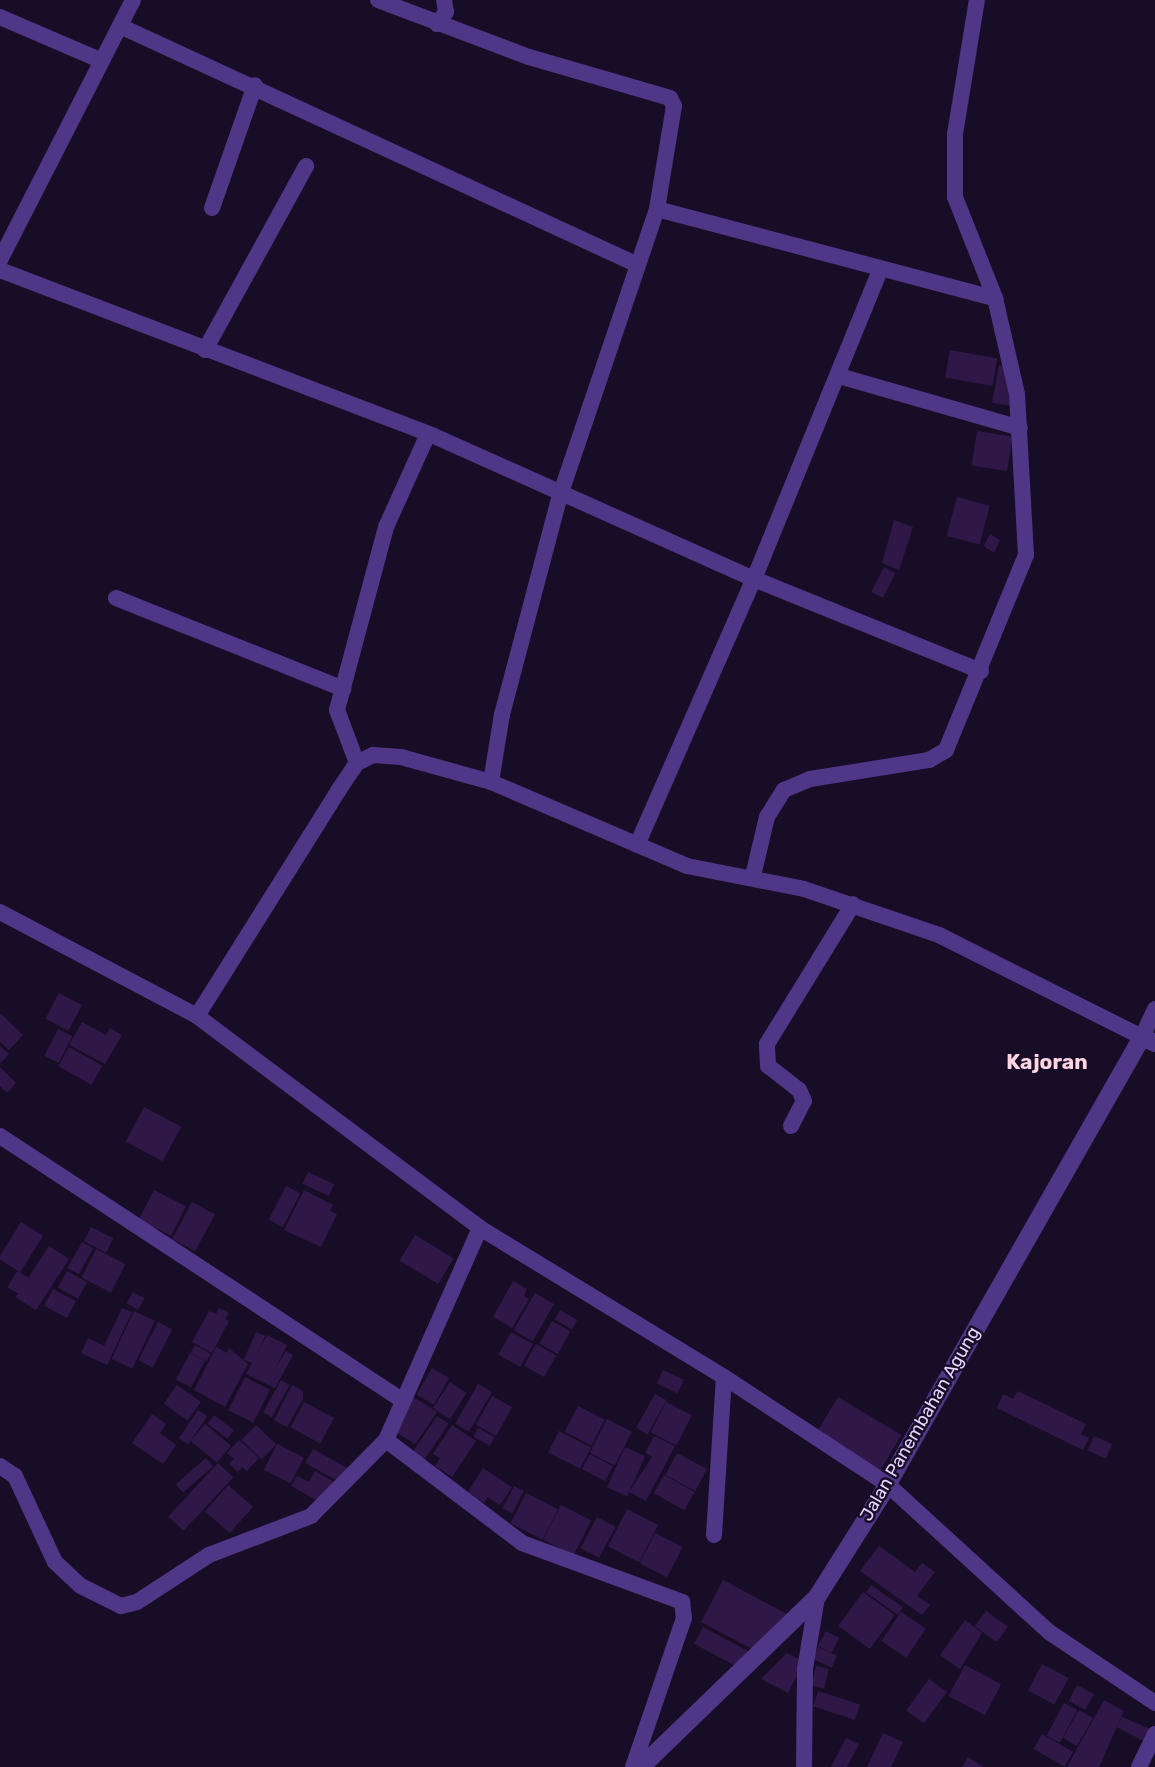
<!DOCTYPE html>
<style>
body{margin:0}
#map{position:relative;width:1155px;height:1767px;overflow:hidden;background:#180d26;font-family:Rubik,sans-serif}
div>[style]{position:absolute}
.building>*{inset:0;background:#2f1847;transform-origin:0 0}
.minor>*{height:16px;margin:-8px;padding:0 8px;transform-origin:8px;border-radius:8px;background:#503687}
.tertiary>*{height:18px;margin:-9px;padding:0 9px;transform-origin:9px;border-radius:9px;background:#503687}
span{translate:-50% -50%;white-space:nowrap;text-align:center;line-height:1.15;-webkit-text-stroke:5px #180d26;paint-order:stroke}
.street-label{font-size:18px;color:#e4d2ff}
.quarter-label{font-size:21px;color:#ffd4e3;font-weight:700}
</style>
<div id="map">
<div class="building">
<i style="left:950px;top:350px;width:48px;height:28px;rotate:10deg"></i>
<i style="clip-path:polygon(999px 365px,1006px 367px,1013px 406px,992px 403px)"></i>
<i style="left:977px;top:431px;width:36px;height:35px;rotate:9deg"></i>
<i style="left:957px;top:497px;width:34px;height:40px;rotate:15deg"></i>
<i style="clip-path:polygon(894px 520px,913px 527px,899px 570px,882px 563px)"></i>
<i style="clip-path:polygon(990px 534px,1000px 540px,994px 553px,984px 546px)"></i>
<i style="left:884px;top:567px;width:13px;height:28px;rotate:27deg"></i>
<i style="left:59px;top:993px;width:26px;height:29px;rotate:28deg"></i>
<i style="clip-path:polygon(0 1013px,23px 1035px,9px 1050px,0 1042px)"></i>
<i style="clip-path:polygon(82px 1022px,106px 1035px,110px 1028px,122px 1035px,105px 1064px,69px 1045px)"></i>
<i style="left:58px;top:1029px;width:16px;height:30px;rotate:27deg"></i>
<i style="clip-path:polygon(0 1046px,9px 1054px,0 1064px)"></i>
<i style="left:69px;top:1047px;width:38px;height:22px;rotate:29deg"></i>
<i style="clip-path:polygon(0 1067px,16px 1083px,7px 1093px,0 1086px)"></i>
<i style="left:144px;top:1107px;width:42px;height:39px;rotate:28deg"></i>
<i style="left:308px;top:1172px;width:29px;height:13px;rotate:25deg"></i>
<i style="left:286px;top:1186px;width:16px;height:38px;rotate:27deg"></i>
<i style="left:154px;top:1190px;width:36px;height:33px;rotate:27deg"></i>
<i style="clip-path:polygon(304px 1190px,333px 1205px,330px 1211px,337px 1214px,321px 1247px,284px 1230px)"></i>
<i style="left:192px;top:1202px;width:26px;height:42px;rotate:28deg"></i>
<i style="left:21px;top:1222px;width:26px;height:43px;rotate:32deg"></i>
<i style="left:91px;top:1227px;width:25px;height:16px;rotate:27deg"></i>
<i style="left:415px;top:1235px;width:45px;height:30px;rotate:31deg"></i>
<i style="left:82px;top:1242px;width:13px;height:30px;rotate:29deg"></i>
<i style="left:49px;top:1246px;width:24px;height:61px;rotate:33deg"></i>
<i style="left:96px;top:1249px;width:33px;height:32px;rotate:27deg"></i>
<i style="left:17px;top:1271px;width:14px;height:19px;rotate:30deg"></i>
<i style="left:67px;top:1271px;width:23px;height:19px;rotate:29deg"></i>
<i style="clip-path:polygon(513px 1281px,527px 1289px,524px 1296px,529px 1299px,512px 1328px,493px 1317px)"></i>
<i style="left:53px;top:1289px;width:26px;height:19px;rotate:28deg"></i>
<i style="left:133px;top:1292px;width:13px;height:13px;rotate:29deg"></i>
<i style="left:535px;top:1293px;width:22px;height:43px;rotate:30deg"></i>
<i style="clip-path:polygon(122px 1308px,132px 1312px,107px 1365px,81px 1353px,88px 1338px,104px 1346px)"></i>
<i style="clip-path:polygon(219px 1308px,229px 1313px,225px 1319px,229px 1321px,212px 1353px,192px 1342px,209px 1311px,216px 1314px)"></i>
<i style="left:560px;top:1310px;width:20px;height:11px;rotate:30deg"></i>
<i style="left:134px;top:1311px;width:23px;height:53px;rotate:25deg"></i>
<i style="left:552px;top:1321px;width:21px;height:26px;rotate:29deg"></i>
<i style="left:158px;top:1322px;width:16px;height:43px;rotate:27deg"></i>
<i style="left:256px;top:1332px;width:10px;height:30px;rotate:24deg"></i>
<i style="left:511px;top:1332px;width:25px;height:26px;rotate:29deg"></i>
<i style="clip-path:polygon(267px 1335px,287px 1345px,275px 1369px,286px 1351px,293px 1355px,275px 1388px,246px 1374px)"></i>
<i style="left:536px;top:1344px;width:23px;height:25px;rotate:29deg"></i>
<i style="left:195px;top:1345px;width:18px;height:9px;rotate:29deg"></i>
<i style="clip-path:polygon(216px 1347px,227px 1353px,229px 1348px,248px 1364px,225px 1407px,194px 1390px)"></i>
<i style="left:190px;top:1353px;width:17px;height:30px;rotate:28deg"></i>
<i style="left:432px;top:1368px;width:20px;height:31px;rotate:30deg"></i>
<i style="left:663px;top:1370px;width:23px;height:15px;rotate:25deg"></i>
<i style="left:245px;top:1377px;width:28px;height:37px;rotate:27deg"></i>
<i style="left:281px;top:1380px;width:10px;height:37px;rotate:29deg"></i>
<i style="left:450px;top:1382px;width:20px;height:31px;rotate:33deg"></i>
<i style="left:478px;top:1384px;width:16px;height:46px;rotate:30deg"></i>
<i style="left:177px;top:1385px;width:29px;height:23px;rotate:35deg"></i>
<i style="clip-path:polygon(292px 1385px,303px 1391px,303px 1399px,287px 1427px,274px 1420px)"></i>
<i style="clip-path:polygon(1018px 1391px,1086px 1424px,1081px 1434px,1089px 1438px,1083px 1450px,997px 1408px,1003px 1394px,1013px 1399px)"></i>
<i style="left:655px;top:1394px;width:13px;height:39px;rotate:29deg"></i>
<i style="clip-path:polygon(412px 1396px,437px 1412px,415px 1444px,394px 1431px)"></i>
<i style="left:492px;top:1396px;width:23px;height:33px;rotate:29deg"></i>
<i style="left:838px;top:1397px;width:74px;height:45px;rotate:31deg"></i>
<i style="left:304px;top:1402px;width:34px;height:29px;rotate:28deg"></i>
<i style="left:666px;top:1402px;width:29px;height:34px;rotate:27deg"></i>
<i style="left:578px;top:1406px;width:30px;height:29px;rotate:27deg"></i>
<i style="left:198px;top:1410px;width:11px;height:34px;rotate:34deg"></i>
<i style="clip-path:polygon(152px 1414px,166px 1424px,160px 1433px,176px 1445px,163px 1464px,132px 1443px)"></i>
<i style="left:214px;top:1415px;width:25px;height:11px;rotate:37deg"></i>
<i style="left:437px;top:1416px;width:14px;height:45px;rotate:34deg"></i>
<i style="left:607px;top:1419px;width:28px;height:38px;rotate:27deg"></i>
<i style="left:205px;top:1424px;width:34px;height:22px;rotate:40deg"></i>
<i style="left:256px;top:1425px;width:28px;height:21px;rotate:44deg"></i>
<i style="clip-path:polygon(452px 1425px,476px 1441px,452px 1477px,435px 1466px,440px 1458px,433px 1454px)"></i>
<i style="left:478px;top:1428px;width:19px;height:10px;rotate:28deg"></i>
<i style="left:559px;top:1431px;width:36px;height:24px;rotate:27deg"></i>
<i style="clip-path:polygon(654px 1436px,675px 1446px,646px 1501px,629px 1492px,652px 1457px,645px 1453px)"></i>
<i style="left:1094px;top:1436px;width:20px;height:16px;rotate:24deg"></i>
<i style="clip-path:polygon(239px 1440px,259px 1458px,247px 1471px,242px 1467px,238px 1472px,229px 1464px,234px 1459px,227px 1453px)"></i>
<i style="left:277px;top:1444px;width:30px;height:29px;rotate:27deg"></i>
<i style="left:625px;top:1447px;width:22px;height:44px;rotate:24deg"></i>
<i style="left:313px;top:1449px;width:45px;height:16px;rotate:29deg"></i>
<i style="left:677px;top:1453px;width:34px;height:25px;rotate:28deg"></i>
<i style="left:590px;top:1454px;width:26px;height:17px;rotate:28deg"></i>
<i style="left:206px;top:1458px;width:11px;height:40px;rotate:49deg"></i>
<i style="left:218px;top:1463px;width:21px;height:73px;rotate:43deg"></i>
<i style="clip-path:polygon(483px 1468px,512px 1487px,500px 1505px,487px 1497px,484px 1503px,468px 1492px)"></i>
<i style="clip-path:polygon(315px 1471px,339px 1485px,318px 1501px,291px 1486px,297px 1476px,309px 1482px)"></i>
<i style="left:664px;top:1475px;width:35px;height:21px;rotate:29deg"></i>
<i style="left:228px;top:1485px;width:33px;height:35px;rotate:41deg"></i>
<i style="left:514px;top:1486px;width:11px;height:25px;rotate:27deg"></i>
<i style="left:526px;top:1493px;width:36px;height:34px;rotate:27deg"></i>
<i style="left:561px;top:1505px;width:34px;height:39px;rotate:27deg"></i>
<i style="left:627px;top:1509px;width:35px;height:42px;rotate:27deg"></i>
<i style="left:597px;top:1517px;width:21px;height:35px;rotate:28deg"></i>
<i style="left:655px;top:1533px;width:31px;height:34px;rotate:27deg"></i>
<i style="clip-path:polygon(879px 1546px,915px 1572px,922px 1563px,935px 1572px,917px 1596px,930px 1605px,922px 1615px,860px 1571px)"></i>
<i style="clip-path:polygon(723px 1580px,789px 1615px,756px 1651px,701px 1622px)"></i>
<i style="left:871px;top:1585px;width:39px;height:9px;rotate:35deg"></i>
<i style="left:863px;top:1592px;width:39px;height:42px;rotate:36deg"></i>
<i style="left:986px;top:1611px;width:27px;height:19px;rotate:36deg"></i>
<i style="left:901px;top:1612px;width:30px;height:35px;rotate:34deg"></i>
<i style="clip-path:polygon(965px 1620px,982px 1633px,960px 1669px,940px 1655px)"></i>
<i style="left:703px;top:1627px;width:57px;height:19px;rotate:28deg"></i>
<i style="left:826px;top:1631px;width:15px;height:17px;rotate:28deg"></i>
<i style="left:818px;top:1647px;width:21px;height:13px;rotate:25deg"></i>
<i style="clip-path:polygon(787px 1653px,804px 1662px,788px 1693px,761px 1679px)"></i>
<i style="left:1042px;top:1664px;width:30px;height:30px;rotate:28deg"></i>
<i style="left:965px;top:1665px;width:41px;height:35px;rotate:28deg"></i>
<i style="left:816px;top:1666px;width:13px;height:20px;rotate:13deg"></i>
<i style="left:929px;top:1679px;width:22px;height:39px;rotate:36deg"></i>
<i style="left:1077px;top:1685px;width:19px;height:18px;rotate:28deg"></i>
<i style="left:818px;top:1691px;width:44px;height:16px;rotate:18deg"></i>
<i style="clip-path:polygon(1104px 1700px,1124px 1711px,1099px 1767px,1067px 1767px)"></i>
<i style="left:1064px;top:1703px;width:15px;height:37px;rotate:28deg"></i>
<i style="left:1079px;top:1710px;width:16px;height:32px;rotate:30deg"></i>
<i style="clip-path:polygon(1122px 1717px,1155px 1731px,1149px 1744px,1117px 1727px)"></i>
<i style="clip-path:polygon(883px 1733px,903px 1742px,891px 1767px,867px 1767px)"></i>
<i style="left:1042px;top:1734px;width:36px;height:17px;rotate:30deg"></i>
<i style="clip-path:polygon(846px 1738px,859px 1744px,847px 1767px,831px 1767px)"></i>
<i style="clip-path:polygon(968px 1757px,984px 1767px,962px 1767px)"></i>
</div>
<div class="minor">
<i style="left:378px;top:0;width:161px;rotate:20.7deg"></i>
<i style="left:529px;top:57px;width:147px;rotate:16.2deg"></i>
<i style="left:670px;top:98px;width:9px;rotate:63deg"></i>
<i style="left:674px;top:106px;width:104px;rotate:99.4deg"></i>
<i style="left:657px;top:209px;width:302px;rotate:108.7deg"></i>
<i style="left:560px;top:495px;width:227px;rotate:104.8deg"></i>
<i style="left:502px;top:714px;width:69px;rotate:99.2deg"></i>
<i style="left:0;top:17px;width:111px;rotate:23.3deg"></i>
<i style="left:437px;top:24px;width:15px;rotate:-53deg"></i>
<i style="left:446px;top:12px;width:12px;rotate:-99deg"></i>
<i style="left:120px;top:26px;width:570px;rotate:24.77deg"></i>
<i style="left:212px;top:208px;width:130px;rotate:-70.7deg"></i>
<i style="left:657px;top:209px;width:350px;rotate:14.8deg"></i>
<i style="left:0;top:260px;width:292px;rotate:-62.9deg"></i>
<i style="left:0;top:270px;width:465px;rotate:20.9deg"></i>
<i style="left:434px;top:436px;width:350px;rotate:24.1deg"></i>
<i style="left:754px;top:579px;width:245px;rotate:22.1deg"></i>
<i style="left:205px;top:350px;width:210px;rotate:-61.2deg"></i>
<i style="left:839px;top:376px;width:188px;rotate:16deg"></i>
<i style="left:116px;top:598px;width:245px;rotate:21.8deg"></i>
<i style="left:357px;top:763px;width:57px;rotate:-110.7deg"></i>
<i style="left:337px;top:710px;width:189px;rotate:-75deg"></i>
<i style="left:386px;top:527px;width:102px;rotate:-65.7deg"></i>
<i style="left:637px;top:845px;width:291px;rotate:-66.3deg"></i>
<i style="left:754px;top:579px;width:333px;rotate:-67.8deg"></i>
<i style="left:753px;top:876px;width:61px;rotate:-76.7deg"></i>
<i style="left:767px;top:817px;width:32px;rotate:-58deg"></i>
<i style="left:784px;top:790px;width:28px;rotate:-23deg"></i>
<i style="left:810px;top:779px;width:121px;rotate:-9.1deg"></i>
<i style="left:929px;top:760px;width:20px;rotate:-30deg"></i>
<i style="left:946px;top:750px;width:211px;rotate:-67.7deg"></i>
<i style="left:1026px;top:555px;width:161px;rotate:-93.2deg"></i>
<i style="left:1017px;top:394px;width:98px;rotate:-102.9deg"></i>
<i style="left:995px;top:298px;width:109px;rotate:-111.6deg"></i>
<i style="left:955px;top:197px;width:63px;rotate:-90deg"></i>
<i style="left:955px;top:134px;width:136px;rotate:-80.7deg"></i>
<i style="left:0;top:912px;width:223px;rotate:27.8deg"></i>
<i style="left:197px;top:1016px;width:354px;rotate:36.8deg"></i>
<i style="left:480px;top:1228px;width:286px;rotate:31.4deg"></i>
<i style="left:724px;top:1377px;width:195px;rotate:33.3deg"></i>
<i style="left:887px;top:1484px;width:219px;rotate:42.4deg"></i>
<i style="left:1049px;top:1632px;width:128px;rotate:33.8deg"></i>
<i style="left:197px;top:1016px;width:266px;rotate:-57.9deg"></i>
<i style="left:338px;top:791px;width:34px;rotate:-56deg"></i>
<i style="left:357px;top:763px;width:18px;rotate:-27deg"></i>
<i style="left:373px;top:755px;width:28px;rotate:4deg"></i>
<i style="left:401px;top:757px;width:93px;rotate:15.5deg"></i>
<i style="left:491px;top:782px;width:213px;rotate:23.2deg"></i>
<i style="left:687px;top:866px;width:119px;rotate:11.1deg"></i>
<i style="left:804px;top:889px;width:143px;rotate:18.8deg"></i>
<i style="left:939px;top:935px;width:227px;rotate:26.7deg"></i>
<i style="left:1142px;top:1037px;width:31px;rotate:-65deg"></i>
<i style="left:791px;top:1126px;width:28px;rotate:-63deg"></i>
<i style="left:804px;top:1101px;width:12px;rotate:-114deg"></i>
<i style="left:799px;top:1090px;width:39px;rotate:-142deg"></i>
<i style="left:768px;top:1066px;width:22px;rotate:-93deg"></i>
<i style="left:767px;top:1044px;width:164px;rotate:-58.4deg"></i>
<i style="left:0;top:1136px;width:481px;rotate:33.3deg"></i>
<i style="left:386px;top:1440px;width:232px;rotate:-66.1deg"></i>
<i style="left:0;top:1466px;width:18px;rotate:34deg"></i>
<i style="left:15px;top:1476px;width:95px;rotate:65.1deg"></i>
<i style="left:55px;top:1562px;width:35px;rotate:43deg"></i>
<i style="left:81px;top:1586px;width:45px;rotate:26.6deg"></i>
<i style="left:121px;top:1606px;width:16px;rotate:-14deg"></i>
<i style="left:137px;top:1602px;width:86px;rotate:-33.1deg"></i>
<i style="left:209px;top:1555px;width:109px;rotate:-20.9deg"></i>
<i style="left:311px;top:1516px;width:107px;rotate:-45.4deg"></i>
<i style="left:386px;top:1440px;width:171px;rotate:37.1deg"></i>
<i style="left:522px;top:1543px;width:171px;rotate:20.2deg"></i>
<i style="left:682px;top:1602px;width:16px;rotate:83deg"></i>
<i style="left:684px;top:1618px;width:157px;rotate:108.9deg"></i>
<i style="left:714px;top:1535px;width:158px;rotate:-86.4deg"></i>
<i style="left:804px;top:1767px;width:98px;rotate:-89.4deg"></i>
<i style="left:805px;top:1669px;width:73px;rotate:-80.5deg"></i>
<i style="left:1139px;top:1767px;width:37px;rotate:-64deg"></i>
</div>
<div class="tertiary">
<i style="left:641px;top:1767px;width:245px;rotate:-44deg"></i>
<i style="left:817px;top:1597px;width:122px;rotate:-57.7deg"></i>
<i style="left:882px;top:1494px;width:526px;rotate:-60.36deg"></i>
<i style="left:1142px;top:1037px;width:14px;rotate:25deg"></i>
</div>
<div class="street-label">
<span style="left:920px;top:1424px;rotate:-60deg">Jalan Panembahan Agung</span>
</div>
<div class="quarter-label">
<span style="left:1047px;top:1062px">Kajoran</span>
</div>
</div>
